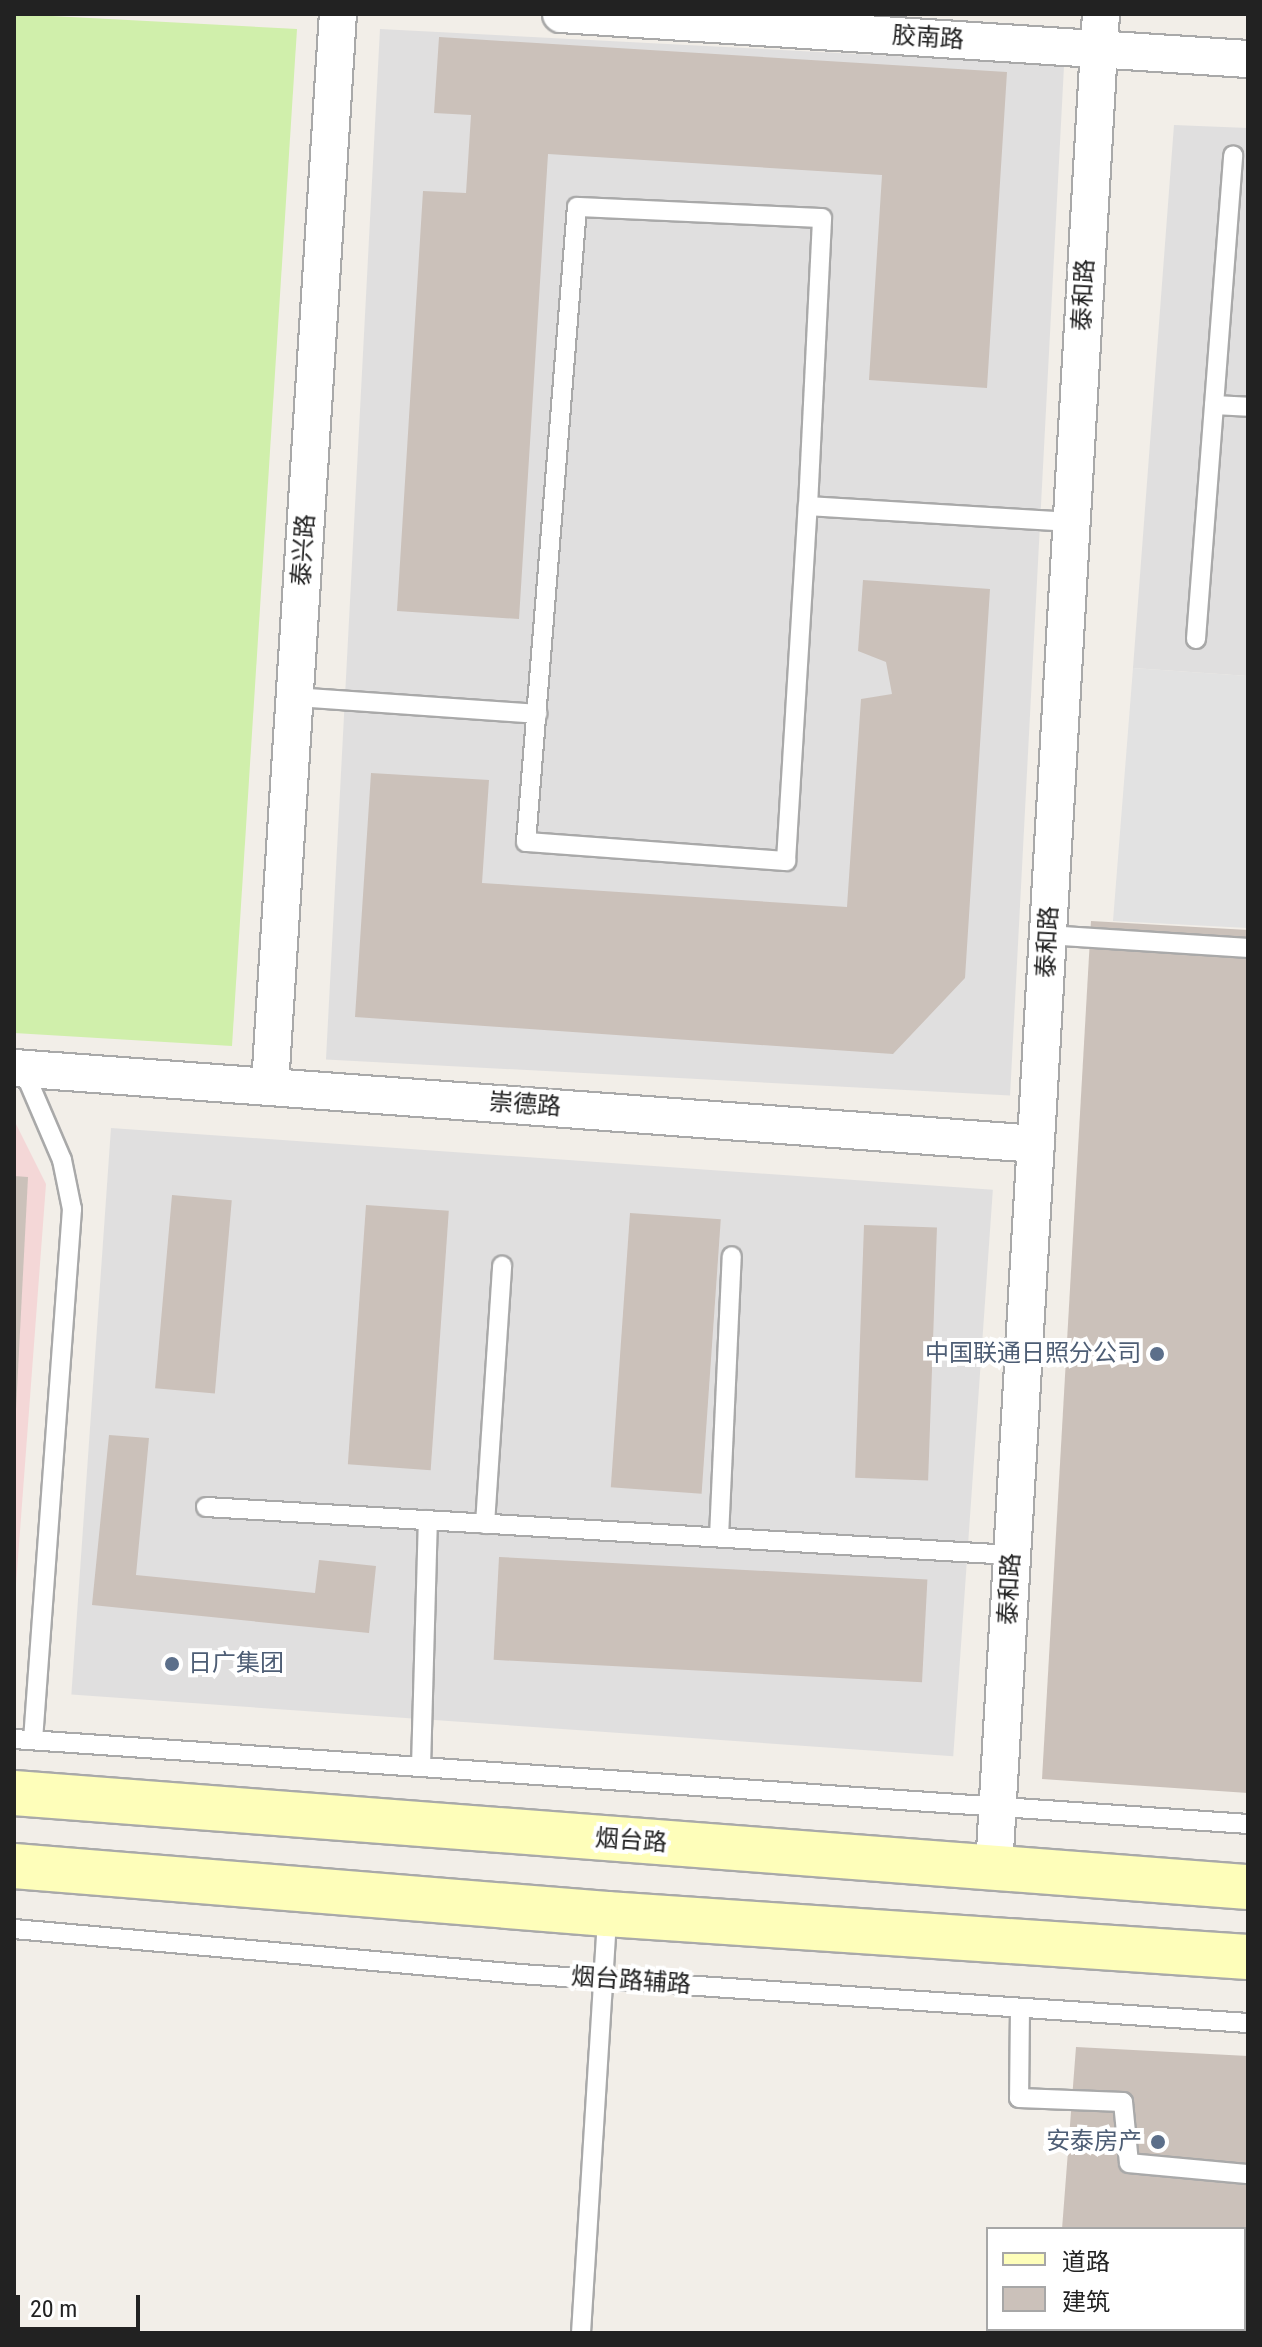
<!DOCTYPE html>
<meta charset="utf-8">
<style>
body{margin:0}
#map{position:relative;width:1262px;height:2347px;overflow:hidden;background:#f2eee8;font-family:"Roboto Condensed","Noto Sans SC",sans-serif}
div>[style]{position:absolute}
.residential>*{inset:0;background:#e0dfdf;transform-origin:0 0}
.commercial>*{inset:0;background:#f4d7d7}
.grass>*{inset:0;background:#d0efab}
.parking>*{inset:0;background:#e2e2e2}
.building>*{inset:0;background:#cbc1ba;transform-origin:0 0}
.roads{filter:drop-shadow(2px 0 #a9a9a9) drop-shadow(-2px 0 #a9a9a9) drop-shadow(0 2px #a9a9a9) drop-shadow(0 -2px #a9a9a9)}
.service>*{height:18px;margin:-9px;padding:0 9px;transform-origin:9px;border-radius:9px;background:#fff}
.minor>*{height:36px;margin:-18px;padding:0 18px;transform-origin:18px;border-radius:18px;background:#fff}
.secondary>*{height:44px;margin:-22px;padding:0 22px;transform-origin:22px;border-radius:22px;background:#fefeba}
.dots>*{width:22px;height:22px;translate:-50% -50%;box-sizing:border-box;border:4px solid #fff;border-radius:50%}
span{translate:-50% -50%;white-space:nowrap;text-align:center;line-height:1.15;-webkit-text-stroke:8px #fff;paint-order:stroke}
.street-label{font-size:24px;color:#222}
.service-label{font-size:24px;color:#4e5e75}
.right{translate:-100% -50%;text-align:right}
.left{translate:0 -50%;text-align:left}
.frame{position:absolute;inset:0;border:16px solid #222;pointer-events:none}
.legend{position:absolute;left:986px;top:2227px;width:260px;height:104px;box-sizing:border-box;background:#fff;border:2px solid #a7a7a7;margin:0;padding:10px 14px;list-style:none;font-size:24px;color:#222}
.legend li{display:flex;align-items:center;gap:16px;height:40px}
.legend b{width:40px;border:2px solid #a7a7a7}
.scale{position:absolute;left:16px;top:2295px;width:124px;height:36px;box-sizing:border-box;border:4px solid #222;border-top:0;padding-left:10px;font-size:24px;line-height:28px;white-space:nowrap;color:#222;-webkit-text-stroke:6px #fff;paint-order:stroke}
</style>
<div id="map">
<div class="residential">
<i style="left:380px;top:29px;width:685px;height:1032px;rotate:3deg"></i>
<i style="clip-path:polygon(1174px 125px,1248px 128px,1248px 676px,1133px 668px)"></i>
<i style="left:111px;top:1128px;width:884px;height:568px;rotate:4deg"></i>
</div>
<div class="commercial">
<i style="clip-path:polygon(14px 1120px,46px 1184px,14px 1611px)"></i>
</div>
<div class="grass">
<i style="clip-path:polygon(14px 14px,297px 29px,232px 1046px,14px 1033px)"></i>
</div>
<div class="parking">
<i style="clip-path:polygon(1133px 668px,1248px 676px,1248px 928px,1113px 921px)"></i>
</div>
<div class="building">
<i style="clip-path:polygon(439px 37px,1007px 72px,987px 388px,869px 380px,882px 175px,548px 154px,519px 619px,397px 611px,423px 191px,466px 193px,471px 115px,434px 113px)"></i>
<i style="clip-path:polygon(863px 580px,990px 589px,965px 978px,893px 1054px,355px 1017px,371px 773px,489px 780px,482px 883px,847px 907px,861px 699px,892px 694px,886px 662px,858px 651px)"></i>
<i style="clip-path:polygon(1091px 921px,1248px 930px,1248px 1793px,1042px 1779px)"></i>
<i style="clip-path:polygon(14px 1176px,28px 1177px,16px 1409px,14px 1409px)"></i>
<i style="left:172px;top:1195px;width:60px;height:194px;rotate:5deg"></i>
<i style="left:366px;top:1205px;width:83px;height:260px;rotate:4deg"></i>
<i style="left:630px;top:1213px;width:91px;height:275px;rotate:4deg"></i>
<i style="left:864px;top:1225px;width:73px;height:253px;rotate:2deg"></i>
<i style="clip-path:polygon(109px 1435px,149px 1438px,136px 1575px,315px 1593px,319px 1560px,376px 1566px,369px 1633px,92px 1605px)"></i>
<i style="left:499px;top:1557px;width:429px;height:103px;rotate:3deg"></i>
<i style="clip-path:polygon(1076px 2047px,1248px 2056px,1248px 2333px,1055px 2333px,1244px 2329px,1244px 2229px,1062px 2229px)"></i>
</div>
<div class="roads">
<div class="service">
<i style="left:1214px;top:405px;width:34px;rotate:3deg"></i>
<i style="left:808px;top:506px;width:288px;rotate:-87.2deg"></i>
<i style="left:822px;top:218px;width:245px;rotate:-177.4deg"></i>
<i style="left:577px;top:207px;width:637px;rotate:94.59deg"></i>
<i style="left:526px;top:842px;width:261px;rotate:4.2deg"></i>
<i style="left:786px;top:861px;width:356px;rotate:-86.5deg"></i>
<i style="left:808px;top:506px;width:263px;rotate:3.5deg"></i>
<i style="left:1196px;top:639px;width:485px;rotate:-85.6deg"></i>
<i style="left:295px;top:697px;width:243px;rotate:4deg"></i>
<i style="left:1048px;top:935px;width:200px;rotate:3.7deg"></i>
<i style="left:23px;top:1069px;width:99px;rotate:66.8deg"></i>
<i style="left:62px;top:1160px;width:50px;rotate:78.5deg"></i>
<i style="left:72px;top:1209px;width:532px;rotate:94.2deg"></i>
<i style="left:206px;top:1507px;width:807px;rotate:3.41deg"></i>
<i style="left:485px;top:1524px;width:259px;rotate:-86.2deg"></i>
<i style="left:719px;top:1537px;width:281px;rotate:-87.4deg"></i>
<i style="left:14px;top:1739px;width:1237px;rotate:3.94deg"></i>
<i style="left:421px;top:1767px;width:247px;rotate:-88.4deg"></i>
<i style="left:14px;top:1929px;width:508px;rotate:5.08deg"></i>
<i style="left:520px;top:1974px;width:730px;rotate:3.85deg"></i>
<i style="left:1020px;top:2008px;width:90px;rotate:90.6deg"></i>
<i style="left:1019px;top:2098px;width:104px;rotate:2.2deg"></i>
<i style="left:1123px;top:2102px;width:61px;rotate:84.4deg"></i>
<i style="left:1129px;top:2163px;width:120px;rotate:5.3deg"></i>
<i style="left:581px;top:2333px;width:420px;rotate:-86.4deg"></i>
</div>
<div class="minor">
<i style="left:561px;top:14px;width:688px;rotate:3.75deg"></i>
<i style="left:14px;top:1068px;width:1025px;rotate:4.25deg"></i>
<i style="left:270px;top:1085px;width:1073px;rotate:-86.37deg"></i>
<i style="left:994px;top:1869px;width:1858px;rotate:-86.7deg"></i>
</div>
<div class="secondary">
<i style="left:14px;top:1793px;width:1238px;rotate:4.36deg"></i>
<i style="left:14px;top:1866px;width:595px;rotate:4.63deg"></i>
<i style="left:607px;top:1914px;width:642px;rotate:3.84deg"></i>
</div>
</div>
<div class="dots">
<i style="left:1157px;top:1354px;background:#5c6f8a"></i>
<i style="left:172px;top:1664px;background:#5c6f8a"></i>
<i style="left:1158px;top:2142px;background:#5c6f8a"></i>
</div>
<div class="street-label">
<span style="left:928px;top:38px;rotate:4deg">胶南路</span>
<span style="left:1084px;top:295px;rotate:-87deg">泰和路</span>
<span style="left:304px;top:550px;rotate:-86deg">泰兴路</span>
<span style="left:1048px;top:942px;rotate:-87deg">泰和路</span>
<span style="left:525px;top:1105px;rotate:4deg">崇德路</span>
<span style="left:1010px;top:1589px;rotate:-87deg">泰和路</span>
<span style="left:631px;top:1841px;rotate:4deg">烟台路</span>
<span style="left:631px;top:1981px;rotate:4deg">烟台路辅路</span>
</div>
<div class="service-label">
<span class="right" style="left:1141px;top:1354px">中国联通日照分公司</span>
<span class="left" style="left:188px;top:1664px">日广集团</span>
<span class="right" style="left:1142px;top:2142px">安泰房产</span>
</div>
<div class="frame"></div>
<ul class="legend">
<li><b style="height:10px;background:#fefeba"></b>道路</li>
<li><b style="height:22px;background:#cbc1ba"></b>建筑</li>
</ul>
<div class="scale">20 m</div>
</div>
